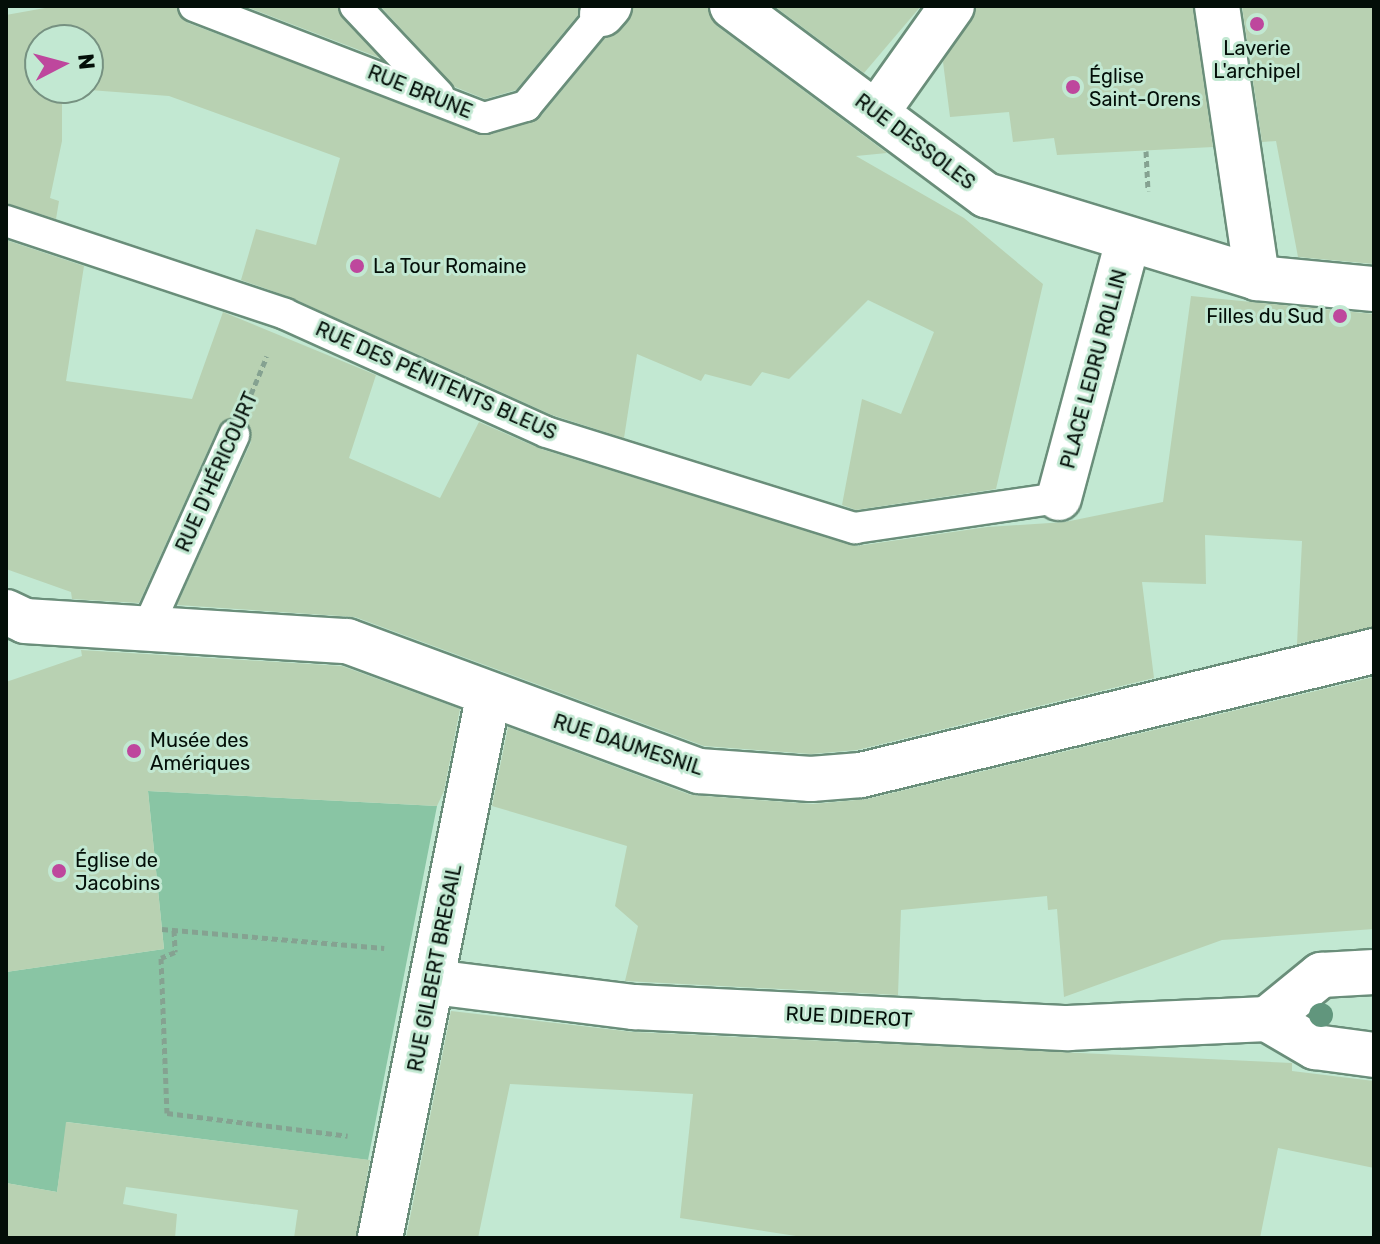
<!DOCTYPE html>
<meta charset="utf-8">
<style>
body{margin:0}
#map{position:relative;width:1380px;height:1244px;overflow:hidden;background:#c2e8d2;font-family:Rubik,sans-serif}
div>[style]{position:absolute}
.green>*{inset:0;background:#89c5a4}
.building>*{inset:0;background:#b8d1b2}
.path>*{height:5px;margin-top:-2.5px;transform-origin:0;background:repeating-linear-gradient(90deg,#85a291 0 6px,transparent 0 10px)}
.roads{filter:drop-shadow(2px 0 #6a8e7a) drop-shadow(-2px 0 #6a8e7a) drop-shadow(0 2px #6a8e7a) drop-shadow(0 -2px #6a8e7a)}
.lane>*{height:30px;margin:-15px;padding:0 15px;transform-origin:15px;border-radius:15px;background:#fff}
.street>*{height:44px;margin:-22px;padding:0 22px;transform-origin:22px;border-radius:22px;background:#fff}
.trees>*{width:24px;height:24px;margin:-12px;border-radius:50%;background:#61967d}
.dots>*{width:22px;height:22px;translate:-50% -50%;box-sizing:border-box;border:4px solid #c2e8d2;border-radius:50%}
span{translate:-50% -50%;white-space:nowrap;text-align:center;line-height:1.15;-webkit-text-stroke:6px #c2e8d2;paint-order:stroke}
.poi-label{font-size:20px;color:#030e08}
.left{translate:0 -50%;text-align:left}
.right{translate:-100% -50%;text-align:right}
.street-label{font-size:20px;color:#030e08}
.frame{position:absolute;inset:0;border:8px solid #030e08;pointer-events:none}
.north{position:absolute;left:24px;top:24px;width:80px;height:80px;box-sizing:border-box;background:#c2e8d2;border:2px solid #769181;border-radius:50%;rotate:84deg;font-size:22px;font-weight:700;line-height:32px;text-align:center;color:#030e08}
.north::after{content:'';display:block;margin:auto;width:28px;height:36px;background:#be479d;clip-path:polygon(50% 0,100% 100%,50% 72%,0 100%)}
</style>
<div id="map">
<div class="green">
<i style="clip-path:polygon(148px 791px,437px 806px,368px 1160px,67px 1122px,57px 1192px,6px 1183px,6px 972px,164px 949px)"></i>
</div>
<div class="building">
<i style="clip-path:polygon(56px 6px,176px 6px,188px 23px,488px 135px,540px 117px,605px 38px,628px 22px,633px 6px,707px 6px,717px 26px,887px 153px,856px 156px,964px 218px,1043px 284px,996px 489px,856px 510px,842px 505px,862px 399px,901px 414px,934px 332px,868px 300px,789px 379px,762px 372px,751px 386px,705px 374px,701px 381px,637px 354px,624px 438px,552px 415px,292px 298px,241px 280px,256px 229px,316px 245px,340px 158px,169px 96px,63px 88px,88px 88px,88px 40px,40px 40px,40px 88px,62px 88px,62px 141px,50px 198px,59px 201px,56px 219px,6px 203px,6px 15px)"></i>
<i style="clip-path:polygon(244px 6px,338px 6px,342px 18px,380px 58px)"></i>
<i style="clip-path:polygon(380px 6px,579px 6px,578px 15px,516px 90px,485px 99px,455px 87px)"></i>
<i style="clip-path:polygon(774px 6px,921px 6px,864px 73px)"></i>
<i style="clip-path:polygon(977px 6px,1193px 6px,1213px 147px,1057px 155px,1054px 138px,1013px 142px,1009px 112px,950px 117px,943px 62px)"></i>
<i style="clip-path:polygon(1242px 6px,1374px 6px,1374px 264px,1298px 257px,1276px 141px,1262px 142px)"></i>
<i style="clip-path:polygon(6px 240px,84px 266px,66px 381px,192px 399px,223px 312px,376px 375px,349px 458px,440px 498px,479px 422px,541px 449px,857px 546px,987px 527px,1065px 522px,1163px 502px,1191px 296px,1374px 314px,1374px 627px,1297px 644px,1302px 541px,1205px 535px,1206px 584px,1142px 582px,1154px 678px,857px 750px,811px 754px,704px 746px,355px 617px,177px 605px,251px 442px,248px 424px,233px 417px,218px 428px,139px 603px,72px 599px,71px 592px,6px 569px)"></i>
<i style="clip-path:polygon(81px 650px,342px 666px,460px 709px,444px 791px,437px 806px,148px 791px,164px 949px,6px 972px,6px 682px,82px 656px)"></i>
<i style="clip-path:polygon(1374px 677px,1374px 929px,1222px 940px,1064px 997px,1057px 909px,1048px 910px,1047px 896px,901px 910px,898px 995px,625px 981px,638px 926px,615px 906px,627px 846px,492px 806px,508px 727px,691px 795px,813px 804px,867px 799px)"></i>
<i style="clip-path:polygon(451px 1011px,633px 1032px,1292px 1063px,1292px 1071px,1374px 1081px,1374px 1168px,1278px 1148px,1260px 1238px,809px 1238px,680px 1218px,693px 1094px,510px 1084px,478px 1238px,406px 1238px)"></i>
<i style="clip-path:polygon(66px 1122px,370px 1160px,356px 1238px,294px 1238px,298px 1210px,126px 1187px,123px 1204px,177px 1214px,175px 1238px,6px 1238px,6px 1183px,57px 1192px)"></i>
</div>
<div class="path">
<i style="left:1146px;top:151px;width:40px;rotate:87.1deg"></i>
<i style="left:251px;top:394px;width:41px;rotate:-67.2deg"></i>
<i style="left:162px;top:929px;width:223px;rotate:4.9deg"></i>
<i style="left:174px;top:930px;width:22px;rotate:87deg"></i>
<i style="left:175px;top:952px;width:15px;rotate:157deg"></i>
<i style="left:161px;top:958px;width:155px;rotate:87.8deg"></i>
<i style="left:167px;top:1113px;width:182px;rotate:7.2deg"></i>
</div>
<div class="roads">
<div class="lane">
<i style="left:194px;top:6px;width:311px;rotate:21.1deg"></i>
<i style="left:484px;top:118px;width:44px;rotate:-15.9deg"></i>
<i style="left:526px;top:106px;width:119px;rotate:-50.4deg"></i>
<i style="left:355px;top:6px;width:122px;rotate:46.7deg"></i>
<i style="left:6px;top:221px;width:294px;rotate:18.4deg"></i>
<i style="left:285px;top:314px;width:286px;rotate:24.3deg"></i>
<i style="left:546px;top:432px;width:324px;rotate:17.3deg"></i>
<i style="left:855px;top:528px;width:206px;rotate:-8.4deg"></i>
<i style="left:147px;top:629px;width:213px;rotate:-65.8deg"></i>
</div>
<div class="street">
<i style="left:732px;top:6px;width:317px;rotate:36.7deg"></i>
<i style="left:986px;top:195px;width:283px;rotate:17deg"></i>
<i style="left:1257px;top:278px;width:118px;rotate:5.4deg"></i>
<i style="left:1217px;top:6px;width:275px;rotate:81.6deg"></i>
<i style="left:602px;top:14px;width:11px;rotate:-49deg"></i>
<i style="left:876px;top:113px;width:131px;rotate:-54.6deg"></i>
<i style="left:1059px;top:498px;width:267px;rotate:-75deg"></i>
<i style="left:6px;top:612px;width:21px;rotate:25deg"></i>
<i style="left:25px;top:621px;width:323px;rotate:3.6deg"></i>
<i style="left:347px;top:641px;width:375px;rotate:20.3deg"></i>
<i style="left:699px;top:771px;width:112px;rotate:4.1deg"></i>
<i style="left:811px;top:779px;width:50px;rotate:-4.6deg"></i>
<i style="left:861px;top:775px;width:528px;rotate:-13.59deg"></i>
<i style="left:433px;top:982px;width:203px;rotate:7.1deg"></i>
<i style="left:634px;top:1007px;width:435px;rotate:2.8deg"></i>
<i style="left:1068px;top:1028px;width:199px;rotate:-2.6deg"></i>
<i style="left:1267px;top:1019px;width:56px;rotate:30.3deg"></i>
<i style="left:1315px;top:1047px;width:60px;rotate:7.7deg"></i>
<i style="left:1267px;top:1019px;width:70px;rotate:-39.2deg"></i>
<i style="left:1321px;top:975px;width:53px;rotate:-3.2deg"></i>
<i style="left:380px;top:1238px;width:551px;rotate:-78.69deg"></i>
</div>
</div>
<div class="trees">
<i style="left:1321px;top:1015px"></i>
</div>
<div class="dots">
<i style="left:1257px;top:24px;background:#be479d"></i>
<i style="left:1073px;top:87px;background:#be479d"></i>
<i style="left:357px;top:266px;background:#be479d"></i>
<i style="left:1340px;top:316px;background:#be479d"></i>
<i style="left:134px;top:751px;background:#be479d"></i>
<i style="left:59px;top:871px;background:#be479d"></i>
</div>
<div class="poi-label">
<span style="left:1257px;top:60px">Laverie<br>L'archipel</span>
<span class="left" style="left:1089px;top:88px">Église<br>Saint-Orens</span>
<span class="left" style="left:373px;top:266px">La Tour Romaine</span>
<span class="right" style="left:1324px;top:316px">Filles du Sud</span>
<span class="left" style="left:150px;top:752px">Musée des<br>Amériques</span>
<span class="left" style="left:75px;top:872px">Église de<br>Jacobins</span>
</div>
<div class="street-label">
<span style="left:420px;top:92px;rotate:22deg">RUE BRUNE</span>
<span style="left:915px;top:142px;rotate:37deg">RUE DESSOLES</span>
<span style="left:1094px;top:369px;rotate:-75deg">PLACE LEDRU ROLLIN</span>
<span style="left:436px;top:381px;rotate:24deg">RUE DES PÉNITENTS BLEUS</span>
<span style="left:217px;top:472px;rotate:-66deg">RUE D'HÉRICOURT</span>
<span style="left:628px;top:745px;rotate:18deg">RUE DAUMESNIL</span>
<span style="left:435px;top:968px;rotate:-79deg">RUE GILBERT BREGAIL</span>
<span style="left:849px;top:1017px;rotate:3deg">RUE DIDEROT</span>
</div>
<div class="frame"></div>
<div class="north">N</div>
</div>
